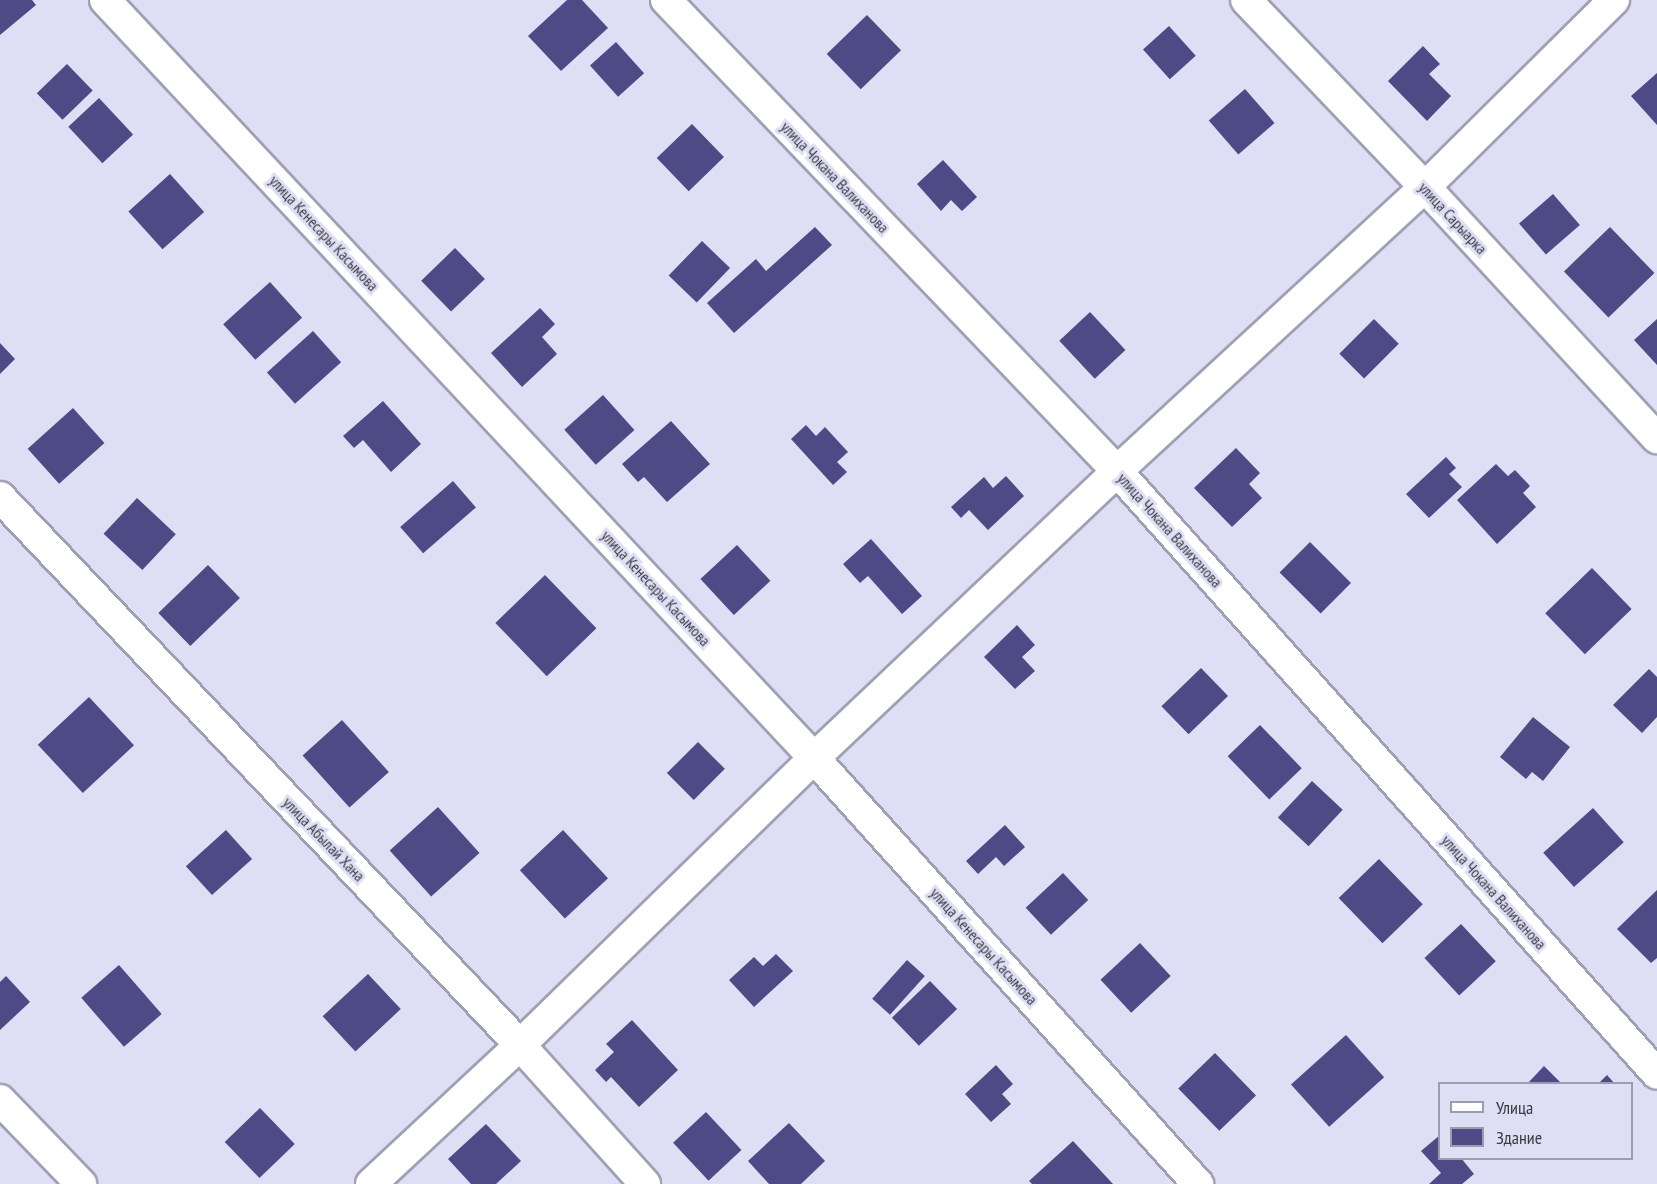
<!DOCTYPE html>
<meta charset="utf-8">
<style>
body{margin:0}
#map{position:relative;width:1657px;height:1184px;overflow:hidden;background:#dedef4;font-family:"PT Sans Narrow",sans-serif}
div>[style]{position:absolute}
.building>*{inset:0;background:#4d4a86;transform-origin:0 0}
.roads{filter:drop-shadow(2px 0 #a0a0b4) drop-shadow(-2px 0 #a0a0b4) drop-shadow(0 2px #a0a0b4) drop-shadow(0 -2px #a0a0b4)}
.minor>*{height:30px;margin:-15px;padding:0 15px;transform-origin:15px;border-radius:15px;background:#fff}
span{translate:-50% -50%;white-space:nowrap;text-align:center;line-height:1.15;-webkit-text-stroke:6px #dedef4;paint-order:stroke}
.street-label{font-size:16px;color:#3a3a43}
.legend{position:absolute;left:1438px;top:1082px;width:195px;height:78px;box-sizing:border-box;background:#dedef4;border:2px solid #9c9cad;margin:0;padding:8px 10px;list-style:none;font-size:18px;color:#3a3a43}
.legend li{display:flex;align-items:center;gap:12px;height:30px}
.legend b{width:30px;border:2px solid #9c9cad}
</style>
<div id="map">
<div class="building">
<i style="clip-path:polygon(0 0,32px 0,36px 5px,0 35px)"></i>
<i style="clip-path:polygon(567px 0,582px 0,608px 28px,561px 71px,528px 36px)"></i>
<i style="left:867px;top:15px;width:49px;height:56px;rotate:46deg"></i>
<i style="left:1169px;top:26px;width:40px;height:35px;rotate:48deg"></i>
<i style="left:616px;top:42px;width:42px;height:35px;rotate:48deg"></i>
<i style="clip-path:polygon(1423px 46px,1440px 64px,1429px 74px,1451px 96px,1427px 121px,1388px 81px)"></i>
<i style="left:67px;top:64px;width:37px;height:42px;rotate:46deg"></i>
<i style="clip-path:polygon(1657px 73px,1657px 125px,1631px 96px)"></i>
<i style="left:1245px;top:89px;width:45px;height:48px;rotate:49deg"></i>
<i style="left:99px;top:98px;width:50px;height:42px;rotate:47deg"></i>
<i style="left:692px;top:124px;width:46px;height:49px;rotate:46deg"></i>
<i style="clip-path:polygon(943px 160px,977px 197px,962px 211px,951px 200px,941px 211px,917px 184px)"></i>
<i style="left:170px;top:174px;width:51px;height:56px;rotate:48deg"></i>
<i style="left:1553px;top:194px;width:41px;height:45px;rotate:49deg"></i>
<i style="clip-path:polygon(815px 227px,832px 245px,734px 333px,707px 303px,756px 259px,766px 271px)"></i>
<i style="left:1610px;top:227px;width:64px;height:64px;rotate:46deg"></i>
<i style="left:702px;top:241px;width:39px;height:48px;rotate:44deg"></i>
<i style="left:455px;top:248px;width:43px;height:47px;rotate:46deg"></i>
<i style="left:270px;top:282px;width:48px;height:63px;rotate:48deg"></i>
<i style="clip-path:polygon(540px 308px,555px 324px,542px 337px,557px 354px,522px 387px,491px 353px)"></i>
<i style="left:1090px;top:312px;width:52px;height:42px;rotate:47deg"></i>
<i style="left:1374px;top:319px;width:35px;height:49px;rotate:45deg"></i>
<i style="clip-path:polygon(1657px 319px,1657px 365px,1634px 340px)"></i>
<i style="left:313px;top:331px;width:42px;height:62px;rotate:48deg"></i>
<i style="clip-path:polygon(0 343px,15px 359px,0 374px)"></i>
<i style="left:603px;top:395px;width:47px;height:52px;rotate:48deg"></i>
<i style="clip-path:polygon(383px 401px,421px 444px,391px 472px,363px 440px,354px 448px,343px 436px)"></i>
<i style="left:73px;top:408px;width:47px;height:61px;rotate:48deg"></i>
<i style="clip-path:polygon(671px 421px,710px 464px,667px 502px,644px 477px,638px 482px,622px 464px)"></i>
<i style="clip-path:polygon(806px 425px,816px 436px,825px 427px,848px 452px,837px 462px,847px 472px,833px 485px,791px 439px)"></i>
<i style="clip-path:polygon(1236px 448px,1260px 473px,1249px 484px,1262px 498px,1232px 527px,1194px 488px)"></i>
<i style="clip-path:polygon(1446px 457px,1456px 468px,1449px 474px,1462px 487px,1429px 518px,1406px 494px)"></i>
<i style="clip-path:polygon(1496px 464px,1508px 476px,1515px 470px,1530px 486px,1523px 493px,1536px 507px,1497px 544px,1457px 500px)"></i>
<i style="clip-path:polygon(1006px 476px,1024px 496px,988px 530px,969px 510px,961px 518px,951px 507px,984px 477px,993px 488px)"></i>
<i style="left:453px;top:481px;width:35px;height:70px;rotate:49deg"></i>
<i style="left:137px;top:498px;width:53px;height:49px;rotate:43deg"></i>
<i style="clip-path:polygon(871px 539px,922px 596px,902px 614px,868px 576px,860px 583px,843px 564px)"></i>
<i style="left:1310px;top:542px;width:58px;height:43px;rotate:45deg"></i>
<i style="left:737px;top:545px;width:49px;height:50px;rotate:47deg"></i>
<i style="left:208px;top:565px;width:46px;height:69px;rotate:46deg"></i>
<i style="left:1592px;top:568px;width:57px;height:65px;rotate:46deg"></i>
<i style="left:545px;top:575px;width:74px;height:69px;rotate:46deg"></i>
<i style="clip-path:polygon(1017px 625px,1035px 645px,1022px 657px,1035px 671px,1015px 689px,984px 657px)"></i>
<i style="left:1201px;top:668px;width:39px;height:55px;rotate:46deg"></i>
<i style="clip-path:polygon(1649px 669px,1657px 677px,1657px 717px,1642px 733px,1613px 705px)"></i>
<i style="left:89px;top:697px;width:66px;height:70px;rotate:47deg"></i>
<i style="clip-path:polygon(1533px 717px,1570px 747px,1543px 781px,1532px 772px,1526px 779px,1500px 757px)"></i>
<i style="left:342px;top:720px;width:70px;height:53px;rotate:48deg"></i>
<i style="left:1260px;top:725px;width:60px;height:45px;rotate:46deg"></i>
<i style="left:698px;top:742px;width:38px;height:44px;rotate:45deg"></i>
<i style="left:1312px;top:781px;width:42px;height:50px;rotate:43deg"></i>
<i style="left:438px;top:807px;width:62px;height:65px;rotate:48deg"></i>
<i style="left:1593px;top:808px;width:46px;height:67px;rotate:48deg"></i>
<i style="clip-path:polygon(1005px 825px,1025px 847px,1004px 866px,996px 857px,978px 874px,966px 861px)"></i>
<i style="left:226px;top:830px;width:39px;height:54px;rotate:48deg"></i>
<i style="left:563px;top:830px;width:66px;height:59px;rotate:47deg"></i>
<i style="left:1379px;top:859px;width:63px;height:56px;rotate:46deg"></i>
<i style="left:1063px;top:873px;width:37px;height:51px;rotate:47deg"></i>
<i style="clip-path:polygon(1657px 890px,1657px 958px,1651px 963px,1617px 929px)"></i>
<i style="left:1461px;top:924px;width:51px;height:50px;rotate:47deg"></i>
<i style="left:1140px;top:943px;width:45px;height:54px;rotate:47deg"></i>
<i style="clip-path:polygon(776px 954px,793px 971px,754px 1007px,729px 980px,754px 957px,763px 966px)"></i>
<i style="left:907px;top:960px;width:24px;height:52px;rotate:42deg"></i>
<i style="left:119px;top:965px;width:65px;height:50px;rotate:49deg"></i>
<i style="left:368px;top:974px;width:48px;height:62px;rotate:47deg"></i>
<i style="clip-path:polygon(6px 976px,30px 1002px,0 1030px,0 982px)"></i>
<i style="left:930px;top:981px;width:39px;height:53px;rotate:46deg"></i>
<i style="clip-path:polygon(632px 1020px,678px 1070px,639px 1107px,611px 1077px,606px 1082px,595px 1070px,614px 1052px,606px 1044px)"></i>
<i style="left:1346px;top:1035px;width:57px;height:74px;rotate:48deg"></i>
<i style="left:1215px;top:1053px;width:59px;height:51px;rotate:46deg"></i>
<i style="clip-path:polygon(996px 1065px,1013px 1084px,1002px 1094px,1011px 1104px,991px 1122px,965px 1094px)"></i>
<i style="clip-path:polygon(1544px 1066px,1562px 1084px,1527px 1084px)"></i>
<i style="clip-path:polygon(1607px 1075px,1615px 1084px,1598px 1084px)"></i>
<i style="left:260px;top:1108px;width:50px;height:49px;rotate:46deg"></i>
<i style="left:706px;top:1112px;width:52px;height:45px;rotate:47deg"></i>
<i style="clip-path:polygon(789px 1123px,825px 1161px,801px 1184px,769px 1184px,748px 1161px)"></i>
<i style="clip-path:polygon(486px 1124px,521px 1161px,496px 1184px,471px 1184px,448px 1159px)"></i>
<i style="clip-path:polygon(1440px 1135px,1440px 1158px,1461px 1158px,1474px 1174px,1462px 1184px,1429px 1184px,1441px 1173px,1421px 1151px)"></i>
<i style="clip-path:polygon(1073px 1141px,1113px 1184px,1032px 1184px,1029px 1181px)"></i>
</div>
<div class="roads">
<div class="minor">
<i style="left:105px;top:0;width:1038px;rotate:46.91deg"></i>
<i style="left:814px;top:758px;width:574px;rotate:47.97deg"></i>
<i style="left:666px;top:0;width:652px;rotate:46.24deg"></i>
<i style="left:1117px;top:471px;width:809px;rotate:48.15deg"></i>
<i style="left:1246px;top:0;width:259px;rotate:46.3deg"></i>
<i style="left:1425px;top:187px;width:342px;rotate:47.3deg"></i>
<i style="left:0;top:497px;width:755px;rotate:46.5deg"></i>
<i style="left:520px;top:1045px;width:187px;rotate:48deg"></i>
<i style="left:0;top:1100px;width:117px;rotate:46deg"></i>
<i style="left:371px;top:1184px;width:204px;rotate:-43deg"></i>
<i style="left:520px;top:1045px;width:411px;rotate:-44.3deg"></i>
<i style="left:814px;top:758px;width:417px;rotate:-43.4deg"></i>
<i style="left:1117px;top:471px;width:419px;rotate:-42.7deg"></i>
<i style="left:1425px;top:187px;width:266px;rotate:-44.7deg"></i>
</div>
</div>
<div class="street-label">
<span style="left:835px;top:177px;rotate:46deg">улица Чокана Валиханова</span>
<span style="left:1453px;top:218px;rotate:47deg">улица Сарыарка</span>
<span style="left:324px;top:233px;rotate:47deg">улица Кенесары Касымова</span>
<span style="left:1170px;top:530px;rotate:48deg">улица Чокана Валиханова</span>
<span style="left:656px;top:588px;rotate:47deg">улица Кенесары Касымова</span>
<span style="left:324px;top:839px;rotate:46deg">улица Абылай Хана</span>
<span style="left:1494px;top:892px;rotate:48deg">улица Чокана Валиханова</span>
<span style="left:984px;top:946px;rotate:48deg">улица Кенесары Касымова</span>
</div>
<ul class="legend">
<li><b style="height:8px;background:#fff"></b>Улица</li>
<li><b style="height:16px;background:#4d4a86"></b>Здание</li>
</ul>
</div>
